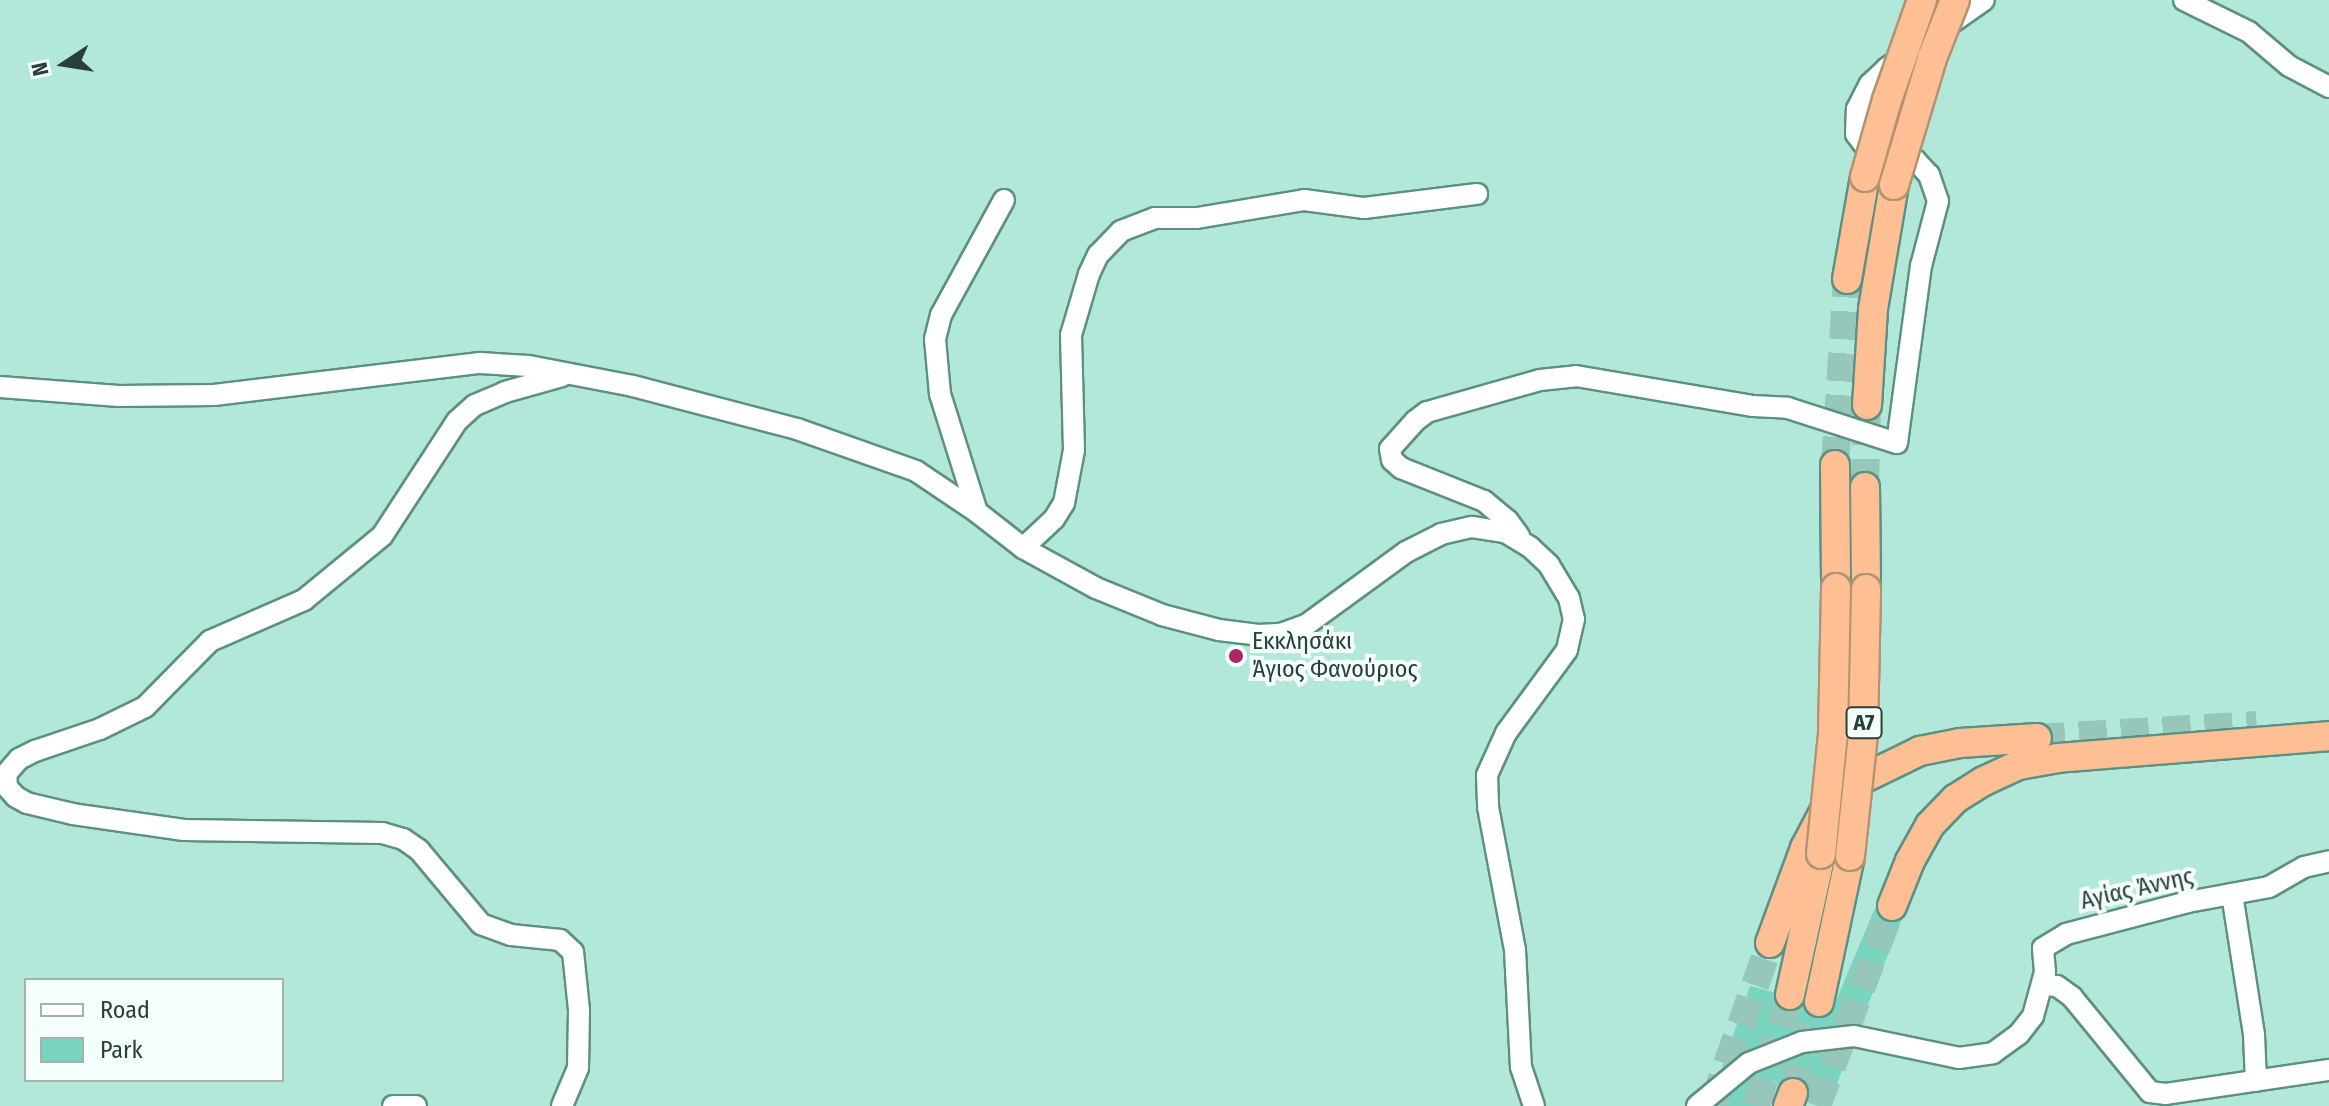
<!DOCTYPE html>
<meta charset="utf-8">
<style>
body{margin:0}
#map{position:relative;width:2329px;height:1106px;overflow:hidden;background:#b2e8da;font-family:"Fira Sans Condensed",sans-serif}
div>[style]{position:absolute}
.green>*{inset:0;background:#79d5bf}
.highway-tunnel>*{height:28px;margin-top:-14px;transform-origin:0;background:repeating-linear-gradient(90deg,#97c6ba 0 28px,transparent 0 42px)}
.roads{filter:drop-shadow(2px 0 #5c9083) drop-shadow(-2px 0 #5c9083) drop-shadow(0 2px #5c9083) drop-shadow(0 -2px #5c9083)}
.minor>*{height:20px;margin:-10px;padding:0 10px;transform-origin:10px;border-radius:10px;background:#fff}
.highway>*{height:28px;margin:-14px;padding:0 14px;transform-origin:14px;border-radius:14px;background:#fdbf93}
.bridges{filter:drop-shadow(2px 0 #b39274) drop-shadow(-2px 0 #b39274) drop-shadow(0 2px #b39274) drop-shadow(0 -2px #b39274)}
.highway-bridge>*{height:28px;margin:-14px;padding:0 14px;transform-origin:14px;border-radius:14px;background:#fdbf93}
.dots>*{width:22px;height:22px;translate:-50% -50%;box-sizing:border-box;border:4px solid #f4fffc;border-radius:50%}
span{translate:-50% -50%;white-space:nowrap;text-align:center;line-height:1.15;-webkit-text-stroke:8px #f4fffc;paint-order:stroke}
.shield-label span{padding:2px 6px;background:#f4fffc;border:2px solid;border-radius:6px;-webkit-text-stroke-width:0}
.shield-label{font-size:22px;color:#293f39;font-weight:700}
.poi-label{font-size:24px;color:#293f39}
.left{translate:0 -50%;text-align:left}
.street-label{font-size:24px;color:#293f39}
.legend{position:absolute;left:24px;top:978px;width:260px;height:104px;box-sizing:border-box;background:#f4fffc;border:2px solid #a3b2ae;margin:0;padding:10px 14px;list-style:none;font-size:24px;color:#293f39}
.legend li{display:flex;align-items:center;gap:16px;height:40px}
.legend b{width:40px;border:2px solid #a3b2ae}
.north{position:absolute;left:24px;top:24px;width:80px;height:80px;-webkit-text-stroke:6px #f4fffc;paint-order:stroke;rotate:258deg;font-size:22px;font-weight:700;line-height:32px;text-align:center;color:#293f39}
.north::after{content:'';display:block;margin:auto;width:28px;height:36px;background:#293f39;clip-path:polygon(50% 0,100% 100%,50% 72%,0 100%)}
</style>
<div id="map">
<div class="green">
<i style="clip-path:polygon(1846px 476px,1854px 476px,1854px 683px,1842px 833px,1808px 999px,1801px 997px)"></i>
<i style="clip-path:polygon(1875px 908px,1902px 919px,1828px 1106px,1773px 1081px,1764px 1106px,1709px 1106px,1750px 986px,1833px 1008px)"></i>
</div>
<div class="highway-tunnel">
<i style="left:1835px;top:465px;width:186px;rotate:-86.3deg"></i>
<i style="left:1865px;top:487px;width:82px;rotate:-88.6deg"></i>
<i style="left:2037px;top:738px;width:220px;rotate:-3.4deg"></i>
<i style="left:1793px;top:1093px;width:95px;rotate:-74.1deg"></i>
<i style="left:1713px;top:1104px;width:171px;rotate:-70.5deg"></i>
<i style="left:1756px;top:1106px;width:116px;rotate:-73deg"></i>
<i style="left:1817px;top:1106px;width:214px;rotate:-69.4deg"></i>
</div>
<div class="roads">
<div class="minor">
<i style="left:2184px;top:0;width:72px;rotate:26.2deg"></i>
<i style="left:2249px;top:32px;width:52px;rotate:40.4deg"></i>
<i style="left:2289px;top:66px;width:45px;rotate:27.7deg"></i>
<i style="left:0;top:387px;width:119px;rotate:4.3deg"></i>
<i style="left:119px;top:396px;width:95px;rotate:-0.6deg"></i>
<i style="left:214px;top:395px;width:268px;rotate:-6.9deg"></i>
<i style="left:480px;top:363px;width:49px;rotate:3.5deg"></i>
<i style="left:529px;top:366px;width:106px;rotate:10.9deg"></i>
<i style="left:633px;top:386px;width:170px;rotate:14.7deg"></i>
<i style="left:797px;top:429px;width:126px;rotate:19.4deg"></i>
<i style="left:916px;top:471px;width:73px;rotate:33.9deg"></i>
<i style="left:977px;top:512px;width:58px;rotate:38deg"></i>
<i style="left:1023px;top:548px;width:83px;rotate:28.7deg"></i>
<i style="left:1096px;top:588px;width:71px;rotate:22.2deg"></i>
<i style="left:1162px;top:615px;width:59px;rotate:14.7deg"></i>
<i style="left:1219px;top:630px;width:40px;rotate:7.1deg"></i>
<i style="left:1259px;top:635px;width:22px;rotate:-3deg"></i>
<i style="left:1281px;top:634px;width:27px;rotate:-20deg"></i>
<i style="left:1306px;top:625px;width:124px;rotate:-36.1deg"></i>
<i style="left:1406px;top:552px;width:39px;rotate:-27deg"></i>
<i style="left:1441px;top:534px;width:32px;rotate:-13deg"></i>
<i style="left:1472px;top:527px;width:33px;rotate:9deg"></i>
<i style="left:1505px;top:532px;width:29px;rotate:31deg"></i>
<i style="left:1530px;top:547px;width:26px;rotate:43deg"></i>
<i style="left:1549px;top:565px;width:39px;rotate:59deg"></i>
<i style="left:1569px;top:598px;width:22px;rotate:77deg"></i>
<i style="left:1574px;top:619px;width:32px;rotate:103deg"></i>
<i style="left:1567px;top:650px;width:103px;rotate:126.3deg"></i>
<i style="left:1506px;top:733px;width:46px;rotate:114.3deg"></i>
<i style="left:1487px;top:775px;width:32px;rotate:88deg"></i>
<i style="left:1488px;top:807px;width:146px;rotate:79.3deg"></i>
<i style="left:1515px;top:950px;width:117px;rotate:87.1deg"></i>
<i style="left:1521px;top:1067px;width:41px;rotate:71.6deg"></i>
<i style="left:977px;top:512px;width:124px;rotate:-107.4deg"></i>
<i style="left:940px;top:394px;width:55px;rotate:-95.2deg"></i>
<i style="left:935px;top:339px;width:25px;rotate:-76deg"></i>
<i style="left:941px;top:315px;width:131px;rotate:-61.3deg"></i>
<i style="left:1519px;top:536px;width:19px;rotate:-126deg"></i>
<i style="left:1508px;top:521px;width:31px;rotate:-140deg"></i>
<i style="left:1484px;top:501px;width:89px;rotate:-158.3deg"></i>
<i style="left:1401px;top:468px;width:12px;rotate:-138deg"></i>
<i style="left:1392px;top:460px;width:11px;rotate:-100deg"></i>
<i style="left:1390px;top:449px;width:38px;rotate:-48deg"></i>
<i style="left:1415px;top:421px;width:15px;rotate:-37deg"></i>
<i style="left:1427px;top:412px;width:117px;rotate:-15.8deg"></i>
<i style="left:1540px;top:380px;width:36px;rotate:-6deg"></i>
<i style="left:1576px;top:376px;width:180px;rotate:9.6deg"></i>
<i style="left:1753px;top:406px;width:35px;rotate:3deg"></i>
<i style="left:1788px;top:408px;width:114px;rotate:17.8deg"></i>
<i style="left:1897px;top:443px;width:179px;rotate:-82.3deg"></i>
<i style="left:1921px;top:266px;width:67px;rotate:-75.3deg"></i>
<i style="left:1938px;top:201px;width:28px;rotate:-109deg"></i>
<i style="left:1929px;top:175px;width:21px;rotate:-133deg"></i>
<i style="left:1915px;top:160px;width:55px;rotate:-161.9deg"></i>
<i style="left:1863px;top:143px;width:11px;rotate:-128deg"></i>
<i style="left:1856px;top:134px;width:25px;rotate:-88deg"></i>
<i style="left:1857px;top:109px;width:28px;rotate:-63deg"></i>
<i style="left:1870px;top:84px;width:23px;rotate:-43deg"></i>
<i style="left:1887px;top:68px;width:118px;rotate:-35deg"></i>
<i style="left:1023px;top:548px;width:42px;rotate:-43.1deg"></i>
<i style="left:1054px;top:519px;width:19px;rotate:-58deg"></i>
<i style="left:1064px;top:503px;width:54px;rotate:-79.3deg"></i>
<i style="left:1074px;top:450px;width:115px;rotate:-91.5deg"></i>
<i style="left:1071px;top:335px;width:64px;rotate:-73.6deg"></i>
<i style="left:1089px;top:274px;width:21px;rotate:-65deg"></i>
<i style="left:1098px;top:255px;width:33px;rotate:-46deg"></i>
<i style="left:1121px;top:231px;width:36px;rotate:-21deg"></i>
<i style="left:1155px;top:218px;width:42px"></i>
<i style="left:1197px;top:218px;width:109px;rotate:-9.5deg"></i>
<i style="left:1304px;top:200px;width:61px;rotate:7.6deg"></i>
<i style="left:1364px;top:208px;width:114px;rotate:-7.1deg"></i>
<i style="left:2232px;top:894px;width:143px;rotate:81.1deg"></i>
<i style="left:2254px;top:1035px;width:46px;rotate:87.5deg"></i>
<i style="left:2043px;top:985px;width:14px;rotate:4deg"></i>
<i style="left:2057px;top:986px;width:19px;rotate:36deg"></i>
<i style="left:2072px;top:997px;width:123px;rotate:50.6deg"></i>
<i style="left:2150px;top:1092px;width:16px;rotate:7deg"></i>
<i style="left:2166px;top:1094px;width:165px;rotate:-8.4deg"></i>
<i style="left:393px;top:1106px;width:23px"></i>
<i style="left:562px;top:1106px;width:41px;rotate:-67.2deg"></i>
<i style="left:578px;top:1068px;width:58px;rotate:-89deg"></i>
<i style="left:579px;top:1010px;width:58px;rotate:-95.9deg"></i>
<i style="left:573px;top:952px;width:18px;rotate:-137deg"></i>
<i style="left:560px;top:940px;width:49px;rotate:-174.2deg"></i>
<i style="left:511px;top:935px;width:32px;rotate:-160deg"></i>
<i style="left:481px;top:924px;width:97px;rotate:-130deg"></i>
<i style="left:419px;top:850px;width:19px;rotate:-145deg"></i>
<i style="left:403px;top:839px;width:22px;rotate:-164deg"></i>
<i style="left:382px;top:833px;width:198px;rotate:-179.1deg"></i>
<i style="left:184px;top:830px;width:112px;rotate:-171.8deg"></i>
<i style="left:73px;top:814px;width:47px;rotate:-166.6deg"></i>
<i style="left:27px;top:803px;width:13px;rotate:-151deg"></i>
<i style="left:16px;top:797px;width:13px;rotate:-132deg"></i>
<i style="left:7px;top:787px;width:13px;rotate:-94deg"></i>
<i style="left:6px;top:774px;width:20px;rotate:-49deg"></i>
<i style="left:19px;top:759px;width:18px;rotate:-27deg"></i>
<i style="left:35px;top:751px;width:69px;rotate:-18.7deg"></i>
<i style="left:100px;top:729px;width:50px;rotate:-26.1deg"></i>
<i style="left:145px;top:707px;width:93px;rotate:-45.4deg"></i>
<i style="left:210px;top:641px;width:103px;rotate:-23.6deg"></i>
<i style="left:304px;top:600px;width:101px;rotate:-39.4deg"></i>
<i style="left:382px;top:536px;width:137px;rotate:-56.9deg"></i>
<i style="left:457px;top:421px;width:24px;rotate:-42deg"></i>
<i style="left:475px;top:405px;width:33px;rotate:-23deg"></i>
<i style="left:505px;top:392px;width:59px;rotate:-15.7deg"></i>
<i style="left:1697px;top:1106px;width:67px;rotate:-39.6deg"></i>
<i style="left:1749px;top:1063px;width:57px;rotate:-21.6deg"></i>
<i style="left:1802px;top:1042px;width:52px;rotate:-6.6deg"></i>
<i style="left:1854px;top:1036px;width:107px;rotate:11.8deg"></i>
<i style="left:1959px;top:1058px;width:34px;rotate:-8deg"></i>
<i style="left:1993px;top:1053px;width:32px;rotate:-36deg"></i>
<i style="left:2019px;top:1034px;width:23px;rotate:-52deg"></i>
<i style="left:2033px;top:1016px;width:46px;rotate:-74.7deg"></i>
<i style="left:2045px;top:972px;width:24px;rotate:-95deg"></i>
<i style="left:2043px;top:948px;width:27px;rotate:-31deg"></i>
<i style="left:2066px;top:934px;width:126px;rotate:-14.7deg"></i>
<i style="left:2188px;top:902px;width:82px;rotate:-10.5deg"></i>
<i style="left:2269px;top:887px;width:40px;rotate:-29.7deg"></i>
<i style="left:2304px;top:867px;width:26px;rotate:-13deg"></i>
</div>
<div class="highway">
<i style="left:1847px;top:279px;width:104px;rotate:-80deg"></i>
<i style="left:1867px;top:405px;width:96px;rotate:-86.4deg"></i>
<i style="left:1873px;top:309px;width:126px;rotate:-80.4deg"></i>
<i style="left:1835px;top:465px;width:123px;rotate:89.5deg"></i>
<i style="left:1865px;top:487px;width:102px;rotate:89.4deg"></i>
<i style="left:1892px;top:906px;width:48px;rotate:-68.2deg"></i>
<i style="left:1910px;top:861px;width:41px;rotate:-60.9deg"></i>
<i style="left:1930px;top:825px;width:36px;rotate:-46deg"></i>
<i style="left:1955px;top:799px;width:34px;rotate:-32deg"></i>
<i style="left:1984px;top:781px;width:38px;rotate:-25deg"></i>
<i style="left:2019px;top:765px;width:39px;rotate:-10deg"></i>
<i style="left:2057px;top:758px;width:273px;rotate:-4.6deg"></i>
<i style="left:1770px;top:943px;width:101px;rotate:-69.8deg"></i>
<i style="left:1805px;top:848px;width:50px;rotate:-62.4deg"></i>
<i style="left:1828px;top:804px;width:23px;rotate:-45deg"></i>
<i style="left:1844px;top:788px;width:85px;rotate:-26deg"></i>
<i style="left:1920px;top:751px;width:41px;rotate:-11.3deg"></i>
<i style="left:1960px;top:743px;width:77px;rotate:-3.7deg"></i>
<i style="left:1790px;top:995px;width:144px;rotate:-77.6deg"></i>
<i style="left:1819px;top:1002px;width:149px;rotate:-78deg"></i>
<i style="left:1788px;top:1106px;width:14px;rotate:-69deg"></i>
</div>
</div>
<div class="bridges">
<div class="highway-bridge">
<i style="left:1865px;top:177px;width:80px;rotate:-74.1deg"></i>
<i style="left:1887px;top:100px;width:106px;rotate:-70.7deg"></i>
<i style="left:1894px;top:185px;width:133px;rotate:-73.3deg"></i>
<i style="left:1932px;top:58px;width:62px;rotate:-68.4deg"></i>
<i style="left:1821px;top:854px;width:122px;rotate:-84.3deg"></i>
<i style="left:1833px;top:733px;width:145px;rotate:-88.8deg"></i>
<i style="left:1850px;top:856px;width:123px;rotate:-83.9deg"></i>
<i style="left:1863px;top:734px;width:145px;rotate:-88.8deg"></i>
</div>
</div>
<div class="dots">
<i style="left:1236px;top:656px;background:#ad2467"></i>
</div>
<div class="shield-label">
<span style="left:1864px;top:723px">Α7</span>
</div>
<div class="poi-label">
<span class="left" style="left:1252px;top:656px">Εκκλησάκι<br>Άγιος Φανούριος</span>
</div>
<div class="street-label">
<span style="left:2137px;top:889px;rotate:-13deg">Αγίας Άννης</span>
</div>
<ul class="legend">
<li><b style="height:10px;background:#fff"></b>Road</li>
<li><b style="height:22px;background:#79d5bf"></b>Park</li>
</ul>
<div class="north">N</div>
</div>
